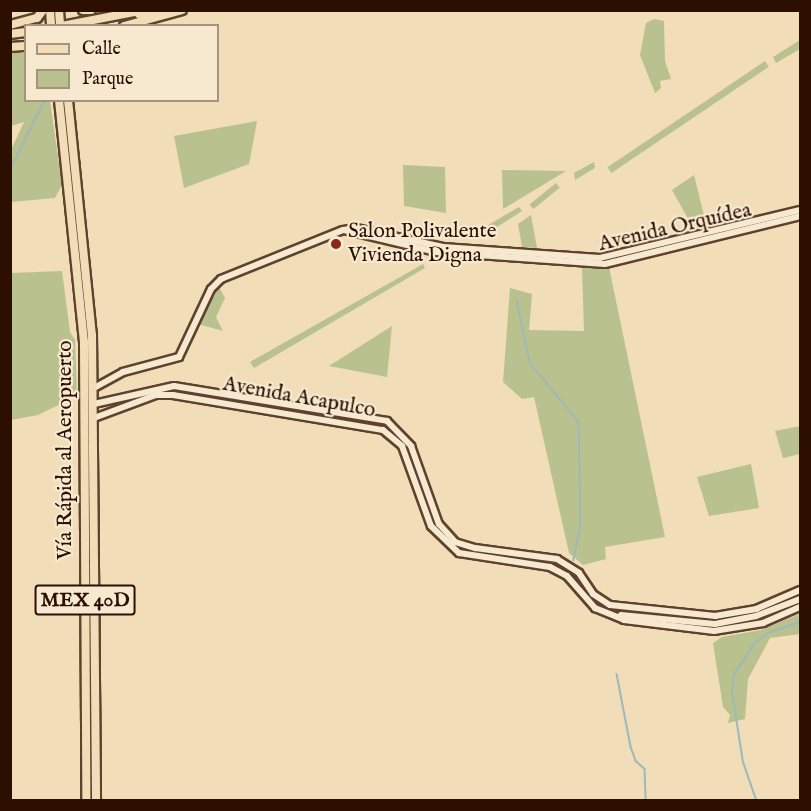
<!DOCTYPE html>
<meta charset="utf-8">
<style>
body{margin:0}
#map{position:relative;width:811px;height:811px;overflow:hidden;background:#f1ddb7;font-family:"IM FELL English",serif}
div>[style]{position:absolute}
.green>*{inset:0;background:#b9c18e;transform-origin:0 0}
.stream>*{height:1.5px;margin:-0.75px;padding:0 0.75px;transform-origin:0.75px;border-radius:0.75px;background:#9fb9b9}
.canal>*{height:4px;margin:-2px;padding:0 2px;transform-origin:2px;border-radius:2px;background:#9fb9b9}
.roads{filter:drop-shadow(2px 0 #5e422e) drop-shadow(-2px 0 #5e422e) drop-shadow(0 2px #5e422e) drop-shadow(0 -2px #5e422e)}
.minor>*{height:6px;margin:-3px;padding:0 3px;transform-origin:3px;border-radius:3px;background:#f6e9d0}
.major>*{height:8px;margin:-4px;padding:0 4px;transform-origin:4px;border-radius:4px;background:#f1ddb7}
.highway>*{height:8px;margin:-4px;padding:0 4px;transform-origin:4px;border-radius:4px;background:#f1ddb7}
.dots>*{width:16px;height:16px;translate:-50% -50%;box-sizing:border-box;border:3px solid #f6e9d0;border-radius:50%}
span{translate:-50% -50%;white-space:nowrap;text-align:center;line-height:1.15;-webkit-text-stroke:4.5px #f6e9d0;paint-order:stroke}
.shield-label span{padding:2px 4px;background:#f6e9d0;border:2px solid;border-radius:4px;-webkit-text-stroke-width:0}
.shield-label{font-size:20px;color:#2d0f00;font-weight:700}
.street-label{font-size:21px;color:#2d0f00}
.poi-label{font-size:21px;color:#2d0f00}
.left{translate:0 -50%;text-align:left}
.frame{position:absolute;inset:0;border:12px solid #2d0f00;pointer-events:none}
.legend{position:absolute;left:24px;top:24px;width:195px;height:78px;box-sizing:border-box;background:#f6e9d0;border:2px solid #a6927d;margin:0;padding:8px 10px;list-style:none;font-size:18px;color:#2d0f00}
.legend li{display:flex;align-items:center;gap:12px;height:30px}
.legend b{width:30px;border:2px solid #a6927d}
</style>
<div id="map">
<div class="green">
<i style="clip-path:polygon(654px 19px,664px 21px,665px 61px,671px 79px,660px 81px,661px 88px,655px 93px,640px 55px,646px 23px)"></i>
<i style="clip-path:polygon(800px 40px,800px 49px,776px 63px,773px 57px)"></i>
<i style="clip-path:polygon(25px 51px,26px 100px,50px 101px,62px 185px,55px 198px,11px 202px,11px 150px,24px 122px,11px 126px,11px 53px)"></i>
<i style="left:765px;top:61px;width:7px;height:190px;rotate:56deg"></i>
<i style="clip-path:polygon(257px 121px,249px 164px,184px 188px,174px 136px)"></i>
<i style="clip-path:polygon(594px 162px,595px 168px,575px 180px,574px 173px)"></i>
<i style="clip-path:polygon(403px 165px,445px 167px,446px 213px,404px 206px)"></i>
<i style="clip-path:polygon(502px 170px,566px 171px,503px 209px)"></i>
<i style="clip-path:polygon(694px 175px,707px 228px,689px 232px,691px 224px,672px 190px)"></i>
<i style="left:556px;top:183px;width:6px;height:34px;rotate:51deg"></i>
<i style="clip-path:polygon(519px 207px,522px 211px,489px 232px,485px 227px)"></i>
<i style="clip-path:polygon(531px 215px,537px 248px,522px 247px,518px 224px)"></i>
<i style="clip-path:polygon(423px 264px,425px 268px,254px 368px,250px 362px)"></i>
<i style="clip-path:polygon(582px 267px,609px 267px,665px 537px,605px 547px,606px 559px,583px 565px,569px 553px,534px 397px,522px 399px,503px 382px,510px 288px,532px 294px,529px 330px,584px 331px)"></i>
<i style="clip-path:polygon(62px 271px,70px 332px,75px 340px,77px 396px,38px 415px,11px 420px,11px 273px)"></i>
<i style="clip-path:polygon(219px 287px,225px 298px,216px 317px,223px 331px,198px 324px)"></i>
<i style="clip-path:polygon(392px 326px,387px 377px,329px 366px)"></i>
<i style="clip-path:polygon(800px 426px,800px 454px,783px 458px,775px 431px)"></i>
<i style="clip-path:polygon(751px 464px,759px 508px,709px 516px,697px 477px)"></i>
<i style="clip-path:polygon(800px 614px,800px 634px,770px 638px,748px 679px,745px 719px,728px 723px,730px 715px,723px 707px,713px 643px,722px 637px,761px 630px)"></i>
</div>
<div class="stream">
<i style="left:10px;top:170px;width:78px;rotate:-63.4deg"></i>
<i style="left:517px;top:300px;width:64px;rotate:78.3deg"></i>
<i style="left:530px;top:363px;width:77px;rotate:50.3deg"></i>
<i style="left:579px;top:422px;width:104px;rotate:88.9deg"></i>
<i style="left:581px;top:526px;width:35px;rotate:102deg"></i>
<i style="left:617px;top:674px;width:74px;rotate:79.1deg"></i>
<i style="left:631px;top:747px;width:15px;rotate:70deg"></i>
<i style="left:636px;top:761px;width:12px;rotate:42deg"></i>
<i style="left:645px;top:769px;width:31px;rotate:88deg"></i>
<i style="left:756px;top:800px;width:39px;rotate:-109deg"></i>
<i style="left:743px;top:763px;width:72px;rotate:-98.8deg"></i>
<i style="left:732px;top:692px;width:17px;rotate:-83deg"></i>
<i style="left:734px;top:675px;width:38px;rotate:-57deg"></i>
<i style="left:755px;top:643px;width:16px;rotate:-38deg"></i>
<i style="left:768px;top:633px;width:34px;rotate:-19deg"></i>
</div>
<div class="canal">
<i style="left:105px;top:26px;width:2px;rotate:-90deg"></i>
</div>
<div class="roads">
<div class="minor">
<i style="left:344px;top:230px;width:95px;rotate:13.4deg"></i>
<i style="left:436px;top:252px;width:169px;rotate:4.1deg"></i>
<i style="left:605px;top:264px;width:201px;rotate:-13.8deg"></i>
<i style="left:94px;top:388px;width:33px;rotate:-29deg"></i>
<i style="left:123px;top:372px;width:58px;rotate:-15deg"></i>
<i style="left:179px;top:357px;width:75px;rotate:-64.8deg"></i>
<i style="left:211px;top:289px;width:14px;rotate:-45deg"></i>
<i style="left:221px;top:279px;width:131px;rotate:-21.9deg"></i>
<i style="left:343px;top:230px;width:13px;rotate:-9deg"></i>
<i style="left:356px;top:228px;width:89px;rotate:12.3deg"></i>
<i style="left:443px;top:247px;width:157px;rotate:4deg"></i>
<i style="left:600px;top:258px;width:206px;rotate:-13.5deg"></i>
<i style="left:94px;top:404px;width:82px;rotate:-12.7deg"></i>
<i style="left:174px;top:386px;width:216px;rotate:9.3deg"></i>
<i style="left:387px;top:421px;width:35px;rotate:46deg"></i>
<i style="left:411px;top:446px;width:83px;rotate:70.3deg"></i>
<i style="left:439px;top:524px;width:24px;rotate:48deg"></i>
<i style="left:455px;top:542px;width:21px;rotate:17deg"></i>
<i style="left:475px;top:548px;width:83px;rotate:7.6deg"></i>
<i style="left:557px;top:559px;width:26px;rotate:32deg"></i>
<i style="left:579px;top:573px;width:25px;rotate:56deg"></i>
<i style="left:593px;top:594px;width:20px;rotate:33deg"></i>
<i style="left:610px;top:605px;width:106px;rotate:6deg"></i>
<i style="left:715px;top:616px;width:42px;rotate:-9.7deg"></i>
<i style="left:756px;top:609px;width:48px;rotate:-23.4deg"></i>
<i style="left:94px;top:418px;width:66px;rotate:-20.4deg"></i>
<i style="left:156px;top:395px;width:17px"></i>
<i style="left:173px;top:395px;width:213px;rotate:9.5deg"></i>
<i style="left:383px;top:430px;width:25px;rotate:40deg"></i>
<i style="left:402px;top:446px;width:85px;rotate:70.1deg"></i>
<i style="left:431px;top:526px;width:39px;rotate:44deg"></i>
<i style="left:459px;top:553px;width:92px;rotate:8.7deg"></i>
<i style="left:550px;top:567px;width:19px;rotate:28deg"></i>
<i style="left:567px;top:576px;width:43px;rotate:48.8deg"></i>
<i style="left:595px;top:608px;width:31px;rotate:22deg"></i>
<i style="left:624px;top:620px;width:91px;rotate:7deg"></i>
<i style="left:714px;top:631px;width:50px;rotate:-9.3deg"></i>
<i style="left:763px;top:623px;width:40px;rotate:-23.4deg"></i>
<i style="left:621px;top:615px;width:94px;rotate:5.5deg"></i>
<i style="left:715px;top:624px;width:42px;rotate:-11deg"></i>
<i style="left:756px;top:616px;width:47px;rotate:-21.1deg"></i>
</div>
<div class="major">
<i style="left:139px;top:14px;width:21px;rotate:-11deg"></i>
<i style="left:62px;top:26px;width:84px;rotate:-11deg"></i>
<i style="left:10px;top:34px;width:16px;rotate:-7deg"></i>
</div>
<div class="highway">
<i style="left:50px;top:10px;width:16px;rotate:86deg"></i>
<i style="left:59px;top:10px;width:16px;rotate:86deg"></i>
<i style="left:83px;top:10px;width:8px"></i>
<i style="left:10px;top:25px;width:28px;rotate:-15deg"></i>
<i style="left:37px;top:18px;width:10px;rotate:-53deg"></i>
<i style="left:124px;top:26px;width:60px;rotate:-15.4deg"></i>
<i style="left:10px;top:47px;width:16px;rotate:-4deg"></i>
<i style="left:59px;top:100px;width:244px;rotate:84.1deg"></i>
<i style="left:84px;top:343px;width:457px;rotate:89.7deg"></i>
<i style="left:68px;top:100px;width:236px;rotate:84.2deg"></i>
<i style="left:92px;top:335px;width:465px;rotate:89.5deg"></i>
</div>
</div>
<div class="dots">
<i style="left:336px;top:244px;background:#8f2418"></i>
</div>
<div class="shield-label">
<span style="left:85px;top:600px">MEX 40D</span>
</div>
<div class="street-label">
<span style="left:675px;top:228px;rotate:-13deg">Avenida Orquídea</span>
<span style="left:299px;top:398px;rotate:10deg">Avenida Acapulco</span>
<span style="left:66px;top:450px;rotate:-90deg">Vía Rápida al Aeropuerto</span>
</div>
<div class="poi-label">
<span class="left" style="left:348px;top:244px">Salon Polivalente<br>Vivienda Digna</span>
</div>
<div class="frame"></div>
<ul class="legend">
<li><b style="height:8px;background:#f1ddb7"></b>Calle</li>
<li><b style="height:16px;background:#b9c18e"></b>Parque</li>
</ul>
</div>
